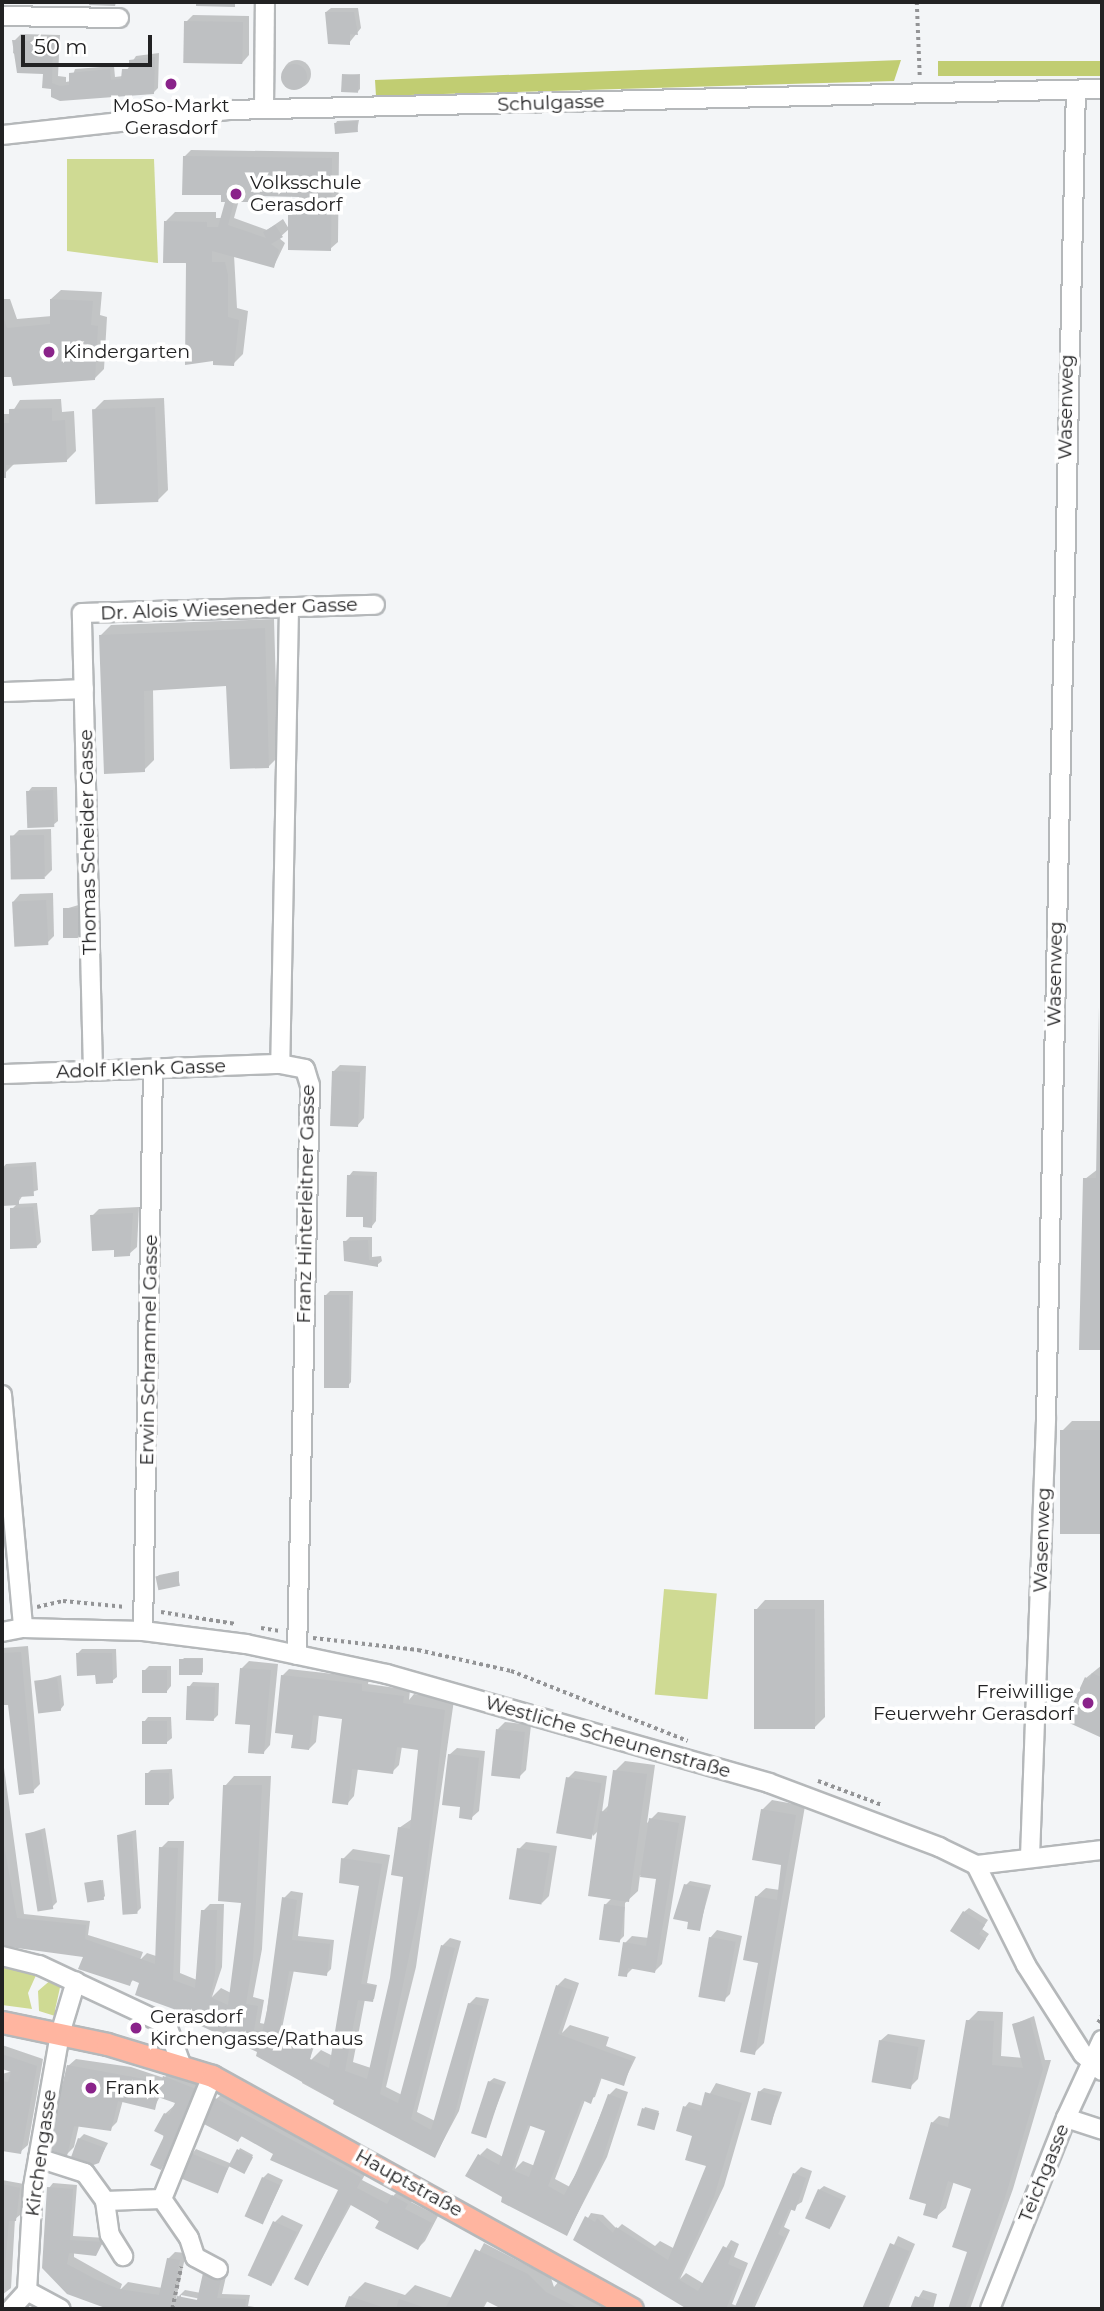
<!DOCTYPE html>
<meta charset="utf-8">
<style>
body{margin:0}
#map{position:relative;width:1104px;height:2311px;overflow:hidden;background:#f3f5f7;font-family:Montserrat,sans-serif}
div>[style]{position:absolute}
.green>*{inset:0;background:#cfda93;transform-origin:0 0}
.forest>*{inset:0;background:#c1cd72;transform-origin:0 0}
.shadow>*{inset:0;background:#0003}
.round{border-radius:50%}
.building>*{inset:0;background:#bec0c2;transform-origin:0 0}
.path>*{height:3.5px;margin-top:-1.75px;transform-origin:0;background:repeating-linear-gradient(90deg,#939496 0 3.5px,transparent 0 7px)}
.roads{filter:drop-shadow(2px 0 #b5b8ba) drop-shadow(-2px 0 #b5b8ba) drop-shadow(0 2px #b5b8ba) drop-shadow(0 -2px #b5b8ba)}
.minor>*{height:18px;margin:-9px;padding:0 9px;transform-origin:9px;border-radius:9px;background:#fff}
.major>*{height:21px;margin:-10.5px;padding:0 10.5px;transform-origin:10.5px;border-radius:10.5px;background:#ffb5a0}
.dots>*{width:19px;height:19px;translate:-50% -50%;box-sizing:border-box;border:4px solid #fff;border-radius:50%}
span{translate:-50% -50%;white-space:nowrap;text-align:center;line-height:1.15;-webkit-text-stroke:7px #fff;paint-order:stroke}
.street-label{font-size:19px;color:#222223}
.poi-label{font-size:19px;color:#222223}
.left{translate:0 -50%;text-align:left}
.right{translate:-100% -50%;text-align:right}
.frame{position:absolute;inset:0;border:4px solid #222223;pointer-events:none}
.scale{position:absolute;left:21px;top:35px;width:131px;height:32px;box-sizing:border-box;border:4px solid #222223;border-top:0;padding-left:9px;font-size:21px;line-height:24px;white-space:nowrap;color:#222223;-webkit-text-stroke:5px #fff;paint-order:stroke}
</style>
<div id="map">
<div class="green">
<i style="clip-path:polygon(67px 159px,154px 159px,158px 263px,67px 251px)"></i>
<i style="left:664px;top:1589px;width:53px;height:106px;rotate:5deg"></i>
<i style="clip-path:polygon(2px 1964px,37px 1973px,28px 1993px,32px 2009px,2px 2005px)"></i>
<i style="clip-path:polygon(53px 1978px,61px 1983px,55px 2010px,69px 2015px,68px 2020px,39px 2011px,38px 1991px)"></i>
</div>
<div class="forest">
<i style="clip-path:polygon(901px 60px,894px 81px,376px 96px,375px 80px)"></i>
<i style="left:1102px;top:61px;width:15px;height:164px;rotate:90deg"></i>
</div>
<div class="shadow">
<i style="clip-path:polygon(331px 8px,358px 8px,361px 28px,349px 43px,326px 12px)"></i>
<i style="clip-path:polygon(193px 15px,249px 16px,249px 55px,242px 63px,186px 22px)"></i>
<i style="clip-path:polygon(21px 34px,60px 35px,58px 76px,66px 77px,66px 82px,71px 81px,75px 69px,114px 66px,115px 77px,123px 76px,136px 56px,159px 53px,158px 88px,153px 93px,53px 87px,45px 72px,13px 53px,14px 41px)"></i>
<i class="round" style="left:283px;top:60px;width:28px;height:28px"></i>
<i style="clip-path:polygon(360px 74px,360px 89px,358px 91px,343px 75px)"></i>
<i style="clip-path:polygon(359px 120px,357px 131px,336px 123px,337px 121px)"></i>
<i style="clip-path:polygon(191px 150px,339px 152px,338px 242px,330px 249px,290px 216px,300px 209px,300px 195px,263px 194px,257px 200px,239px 200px,234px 218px,267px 230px,283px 219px,289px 229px,279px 238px,285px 243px,274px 266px,234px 255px,237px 308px,248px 311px,243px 354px,233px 364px,166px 221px,175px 212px,216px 212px,216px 218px,223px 218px,228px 200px,184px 157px)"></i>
<i style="clip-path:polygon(61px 290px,102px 292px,100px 315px,107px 317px,104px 369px,94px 379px,2px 375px,2px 299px,10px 299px,17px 319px,52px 316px,51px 299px)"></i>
<i style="clip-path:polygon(164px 398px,168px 490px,158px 500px,94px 410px,104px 400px)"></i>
<i style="clip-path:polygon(61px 399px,62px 412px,74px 411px,76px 451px,66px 461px,15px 463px,2px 476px,2px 414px,11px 414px,20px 400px)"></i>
<i style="clip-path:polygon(274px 619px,278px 757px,268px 767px,228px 684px,153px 689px,154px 760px,144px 770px,101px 635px,111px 625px)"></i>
<i style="clip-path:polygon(32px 787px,57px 787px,58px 821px,53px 825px,28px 792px)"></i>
<i style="clip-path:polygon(51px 829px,52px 870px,45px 877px,12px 837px,19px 830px)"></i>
<i style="clip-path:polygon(53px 893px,54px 936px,47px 943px,13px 902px,20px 894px)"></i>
<i style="clip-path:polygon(82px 904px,83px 931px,78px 936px,65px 909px)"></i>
<i style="clip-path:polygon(1102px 1005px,1102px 1348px,1081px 1348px,1085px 1179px,1098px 1169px)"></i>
<i style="clip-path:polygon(340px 1065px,366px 1066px,364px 1118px,357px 1126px,333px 1072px)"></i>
<i style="clip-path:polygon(36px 1162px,38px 1190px,23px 1195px,17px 1204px,37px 1203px,41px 1242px,36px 1247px,12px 1209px,18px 1203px,4px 1204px,2px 1169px,6px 1164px)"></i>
<i style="clip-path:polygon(353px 1171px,377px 1172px,376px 1221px,372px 1226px,349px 1176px)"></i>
<i style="clip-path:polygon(139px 1207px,137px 1247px,129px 1254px,116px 1248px,92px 1216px,99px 1209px)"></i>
<i style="clip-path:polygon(350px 1237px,372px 1237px,372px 1257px,381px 1256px,382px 1261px,377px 1265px,346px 1260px,345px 1242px)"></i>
<i style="clip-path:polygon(330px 1291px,353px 1291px,351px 1382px,347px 1387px,326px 1295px)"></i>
<i style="clip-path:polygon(1072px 1421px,1102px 1421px,1102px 1532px,1063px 1532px,1062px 1431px)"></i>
<i style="clip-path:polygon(179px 1571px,179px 1584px,157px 1577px,159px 1575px)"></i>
<i style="clip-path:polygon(2px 1575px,4px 1594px,2px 1596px)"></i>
<i style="clip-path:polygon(765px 1600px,824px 1600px,825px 1717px,815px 1727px,756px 1610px)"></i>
<i style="clip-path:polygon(28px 1646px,40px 1784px,33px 1791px,9px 1703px,2px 1704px,2px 1648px)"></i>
<i style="clip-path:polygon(82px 1649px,116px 1649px,117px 1677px,112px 1681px,97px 1673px,77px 1654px)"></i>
<i style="clip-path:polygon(183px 1658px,203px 1658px,203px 1672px,201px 1674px)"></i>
<i style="clip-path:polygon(249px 1661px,278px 1664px,270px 1745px,263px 1753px,242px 1668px)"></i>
<i style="clip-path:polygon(1102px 1665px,1102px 1736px,1067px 1720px,1086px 1678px)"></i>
<i style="clip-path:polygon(149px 1666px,171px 1666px,171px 1686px,167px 1691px,144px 1671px)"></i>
<i style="clip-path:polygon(289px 1669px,369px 1678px,368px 1684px,410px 1690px,409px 1700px,414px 1694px,454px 1700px,416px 1967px,386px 2087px,402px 2095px,443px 1945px,450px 1938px,461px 1941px,417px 2112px,437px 2122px,469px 2004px,476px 1997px,489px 1999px,459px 2111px,435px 2156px,302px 2083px,303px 2079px,142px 1982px,134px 1979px,129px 1984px,85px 1955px,2px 1944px,2px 1753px,24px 1914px,90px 1921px,88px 1935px,143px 1952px,140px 1960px,147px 1953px,159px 1957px,161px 1848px,168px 1841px,184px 1841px,180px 1973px,197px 1980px,203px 1911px,210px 1904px,224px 1904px,222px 1967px,212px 1997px,221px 1988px,231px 1993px,243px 1902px,225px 1786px,234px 1776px,271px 1776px,262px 1949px,253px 1997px,264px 2000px,260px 2023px,265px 2024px,284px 1898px,291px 1891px,303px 1893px,298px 1936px,334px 1940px,331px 1969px,326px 1974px,294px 1970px,280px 2038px,285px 2033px,306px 2042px,312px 2030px,319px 2031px,309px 2062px,321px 2050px,333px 2056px,361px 1885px,343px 1859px,353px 1849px,390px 1855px,367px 1983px,377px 1985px,374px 1999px,365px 1999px,353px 2062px,371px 2068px,391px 1979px,405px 1876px,399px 1828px,412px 1819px,420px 1748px,402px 1746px,399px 1765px,392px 1772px,358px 1768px,354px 1796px,347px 1804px,344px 1717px,319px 1714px,316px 1742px,309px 1749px,295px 1734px,282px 1676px)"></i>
<i style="clip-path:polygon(61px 1675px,64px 1705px,60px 1710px,36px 1682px)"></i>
<i style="clip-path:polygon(193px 1682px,219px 1683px,218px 1715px,213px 1720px,189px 1687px)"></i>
<i style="clip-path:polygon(148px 1717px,171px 1717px,172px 1738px,167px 1742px,144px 1722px)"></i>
<i style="clip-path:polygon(505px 1722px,531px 1725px,526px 1770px,519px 1777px,498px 1729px)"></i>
<i style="clip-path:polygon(457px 1748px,485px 1751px,479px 1811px,471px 1818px,462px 1806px,449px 1755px)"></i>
<i style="clip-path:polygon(625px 1761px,655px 1765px,647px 1823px,658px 1812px,686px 1816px,662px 1964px,655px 1971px,634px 1967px,626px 1975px,625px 1943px,632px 1936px,649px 1938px,658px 1878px,640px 1875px,638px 1891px,625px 1903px,624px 1936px,620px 1940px,605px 1905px,612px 1898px,600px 1829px,593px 1836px,568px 1778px,575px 1771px,607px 1776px,602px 1812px,610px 1804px,615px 1771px)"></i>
<i style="clip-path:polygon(172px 1769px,174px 1798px,169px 1803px,147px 1774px,151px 1770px)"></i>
<i style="clip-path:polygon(772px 1800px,805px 1806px,764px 2043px,754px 2053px,760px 1961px,756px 1897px,766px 1888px,780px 1890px,783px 1863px,762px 1810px)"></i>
<i style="clip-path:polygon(45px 1828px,57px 1902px,52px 1907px,27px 1834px)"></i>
<i style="clip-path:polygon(136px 1830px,141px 1908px,136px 1913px,118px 1835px)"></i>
<i style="clip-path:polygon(526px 1842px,557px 1846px,549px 1896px,542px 1903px,519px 1849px)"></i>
<i style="clip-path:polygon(103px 1880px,105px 1896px,103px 1898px,86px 1883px)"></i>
<i style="clip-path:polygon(690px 1881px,711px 1885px,699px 1929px,686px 1885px)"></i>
<i style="clip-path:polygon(969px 1908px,988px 1920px,982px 1929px,989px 1934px,979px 1948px,964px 1912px)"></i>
<i style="clip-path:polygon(717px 1930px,742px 1936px,730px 1994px,723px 2001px,710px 1938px)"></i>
<i style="clip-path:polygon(evenodd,565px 1978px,579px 1983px,562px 2033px,570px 2025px,609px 2037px,606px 2046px,636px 2057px,623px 2084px,602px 2077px,595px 2097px,585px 2100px,555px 2179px,570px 2187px,609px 2095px,616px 2088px,628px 2092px,607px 2157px,567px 2234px,507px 2190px,480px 2155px,487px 2148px,503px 2157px,558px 1985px,565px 1978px,531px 2124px,548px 2129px,535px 2166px,523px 2161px,515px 2169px,531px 2124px)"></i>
<i style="clip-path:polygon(978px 2011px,1003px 2012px,1001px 2056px,1023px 2058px,1014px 2024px,1034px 2016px,1045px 2060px,1051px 2060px,1013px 2189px,970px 2309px,950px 2309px,970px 2251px,973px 2187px,954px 2181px,946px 2208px,936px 2217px,928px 2202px,932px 2123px,939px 2116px,951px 2119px,968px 2021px)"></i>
<i style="clip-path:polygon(888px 2034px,925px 2040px,918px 2079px,911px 2086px,880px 2041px)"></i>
<i style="clip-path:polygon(2px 2045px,43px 2059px,28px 2145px,20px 2152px,2px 2149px,2px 2074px,13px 2071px,2px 2067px)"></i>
<i style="clip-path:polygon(76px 2059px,131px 2067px,164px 2078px,172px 2070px,207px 2084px,161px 2168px,165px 2114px,178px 2102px,160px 2096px,154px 2108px,123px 2100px,117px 2122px,110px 2129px,79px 2125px,74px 2147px,67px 2154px,68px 2066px)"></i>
<i style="clip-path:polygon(494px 2078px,506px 2082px,485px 2136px,489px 2082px)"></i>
<i style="clip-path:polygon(716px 2083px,751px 2093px,724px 2186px,680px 2279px,686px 2273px,704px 2284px,731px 2240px,739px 2244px,734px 2257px,748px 2263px,732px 2304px,737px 2306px,794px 2174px,801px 2167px,812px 2171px,802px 2202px,792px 2208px,784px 2227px,790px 2230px,754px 2309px,689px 2309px,575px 2239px,591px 2213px,603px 2215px,617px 2229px,622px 2224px,655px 2246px,660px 2241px,675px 2249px,708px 2165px,685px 2107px,689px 2102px,703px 2106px)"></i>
<i style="clip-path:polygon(764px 2088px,782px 2092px,771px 2123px,759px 2092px)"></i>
<i style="clip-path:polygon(221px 2095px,354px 2168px,367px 2171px,362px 2180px,393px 2196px,400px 2189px,414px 2197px,411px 2202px,438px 2216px,425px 2241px,418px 2248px,352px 2203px,308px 2284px,344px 2183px,243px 2135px,238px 2140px,216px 2099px)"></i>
<i style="clip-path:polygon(645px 2107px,659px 2111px,653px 2128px,644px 2109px)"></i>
<i style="clip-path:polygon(84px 2134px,108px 2143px,98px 2162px,79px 2139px)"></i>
<i style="clip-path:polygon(240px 2148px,253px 2155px,246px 2170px,230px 2165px,217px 2191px,192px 2154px,196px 2149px,232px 2164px)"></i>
<i style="clip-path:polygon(268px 2173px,283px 2180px,263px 2222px,263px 2178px)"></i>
<i style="clip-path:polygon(2px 2180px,24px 2184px,20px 2215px,15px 2219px,11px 2288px,2px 2295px)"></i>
<i style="clip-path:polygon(evenodd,53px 2183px,77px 2185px,73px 2236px,106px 2238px,95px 2254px,74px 2251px,74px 2257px,122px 2284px,120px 2290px,128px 2282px,162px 2288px,168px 2259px,175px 2252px,186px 2253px,176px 2299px,185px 2290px,201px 2293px,205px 2274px,212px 2267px,227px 2272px,222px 2294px,250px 2295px,248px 2306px,268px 2309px,115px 2309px,68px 2293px,49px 2188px,53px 2183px,181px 2295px,206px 2300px,206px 2303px,181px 2299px,181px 2295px)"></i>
<i style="clip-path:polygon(824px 2186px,846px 2196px,831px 2227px,819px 2190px)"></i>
<i style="clip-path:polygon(282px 2215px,303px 2225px,273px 2284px,275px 2222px)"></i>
<i style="clip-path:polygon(898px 2236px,915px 2244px,888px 2309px,865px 2309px)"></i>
<i style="clip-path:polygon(484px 2243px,551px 2278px,554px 2287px,559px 2281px,605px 2309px,506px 2309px,488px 2300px,483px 2309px,346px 2309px,350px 2297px,365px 2282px,405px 2295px,415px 2285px,455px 2299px)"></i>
<i style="clip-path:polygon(923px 2290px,937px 2294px,933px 2309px,912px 2309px)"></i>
</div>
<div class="building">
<i style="clip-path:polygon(90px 2px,116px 2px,115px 6px,89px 5px)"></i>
<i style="clip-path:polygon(196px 2px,235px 2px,235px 7px,196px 6px)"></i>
<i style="clip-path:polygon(325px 12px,354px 12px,358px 35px,350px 34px,350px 45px,328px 44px)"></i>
<i style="left:184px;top:21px;width:59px;height:42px;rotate:1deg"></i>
<i style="clip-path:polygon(12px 40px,53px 42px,52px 83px,60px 86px,69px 85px,69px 73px,110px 69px,111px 80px,121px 79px,122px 69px,129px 69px,129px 60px,155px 57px,154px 94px,60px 101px,51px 97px,51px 89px,42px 88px,43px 74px,17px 73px)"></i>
<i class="round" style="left:281px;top:64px;width:26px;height:26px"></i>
<i style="left:342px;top:74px;width:17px;height:18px;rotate:3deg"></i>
<i style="left:357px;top:121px;width:11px;height:23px;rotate:85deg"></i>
<i style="clip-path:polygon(183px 156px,332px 158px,331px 251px,288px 250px,288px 215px,298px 215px,299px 197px,258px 196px,258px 202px,234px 202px,228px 225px,266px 238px,263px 232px,275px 225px,283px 237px,271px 244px,279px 250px,274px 268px,212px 251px,212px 262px,225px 262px,228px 275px,228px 317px,239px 320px,234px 366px,213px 365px,213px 361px,185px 365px,186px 263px,163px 263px,164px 221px,207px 222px,207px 227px,218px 227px,225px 202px,221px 202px,221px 195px,182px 195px)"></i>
<i style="clip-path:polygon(50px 299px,93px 301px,91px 325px,98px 326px,95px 380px,13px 386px,11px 377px,2px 377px,2px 313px,7px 328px,50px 324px)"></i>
<i style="left:155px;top:407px;width:95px;height:63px;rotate:88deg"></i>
<i style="clip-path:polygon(52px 408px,52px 421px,65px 420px,67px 462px,6px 465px,6px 478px,2px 478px,2px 423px,9px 423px,9px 409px)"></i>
<i style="clip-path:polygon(265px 628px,269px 768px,230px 769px,226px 686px,144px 691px,145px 772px,104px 774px,99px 635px)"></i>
<i style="left:53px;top:790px;width:37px;height:27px;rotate:88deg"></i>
<i style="left:44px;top:835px;width:44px;height:34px;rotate:89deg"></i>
<i style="left:46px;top:900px;width:45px;height:34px;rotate:87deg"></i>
<i style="left:63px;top:908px;width:15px;height:30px"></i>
<i style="clip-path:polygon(1099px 1006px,1102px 1350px,1079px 1350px,1083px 1178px,1096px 1178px)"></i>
<i style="left:332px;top:1071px;width:28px;height:55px;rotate:2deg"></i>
<i style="clip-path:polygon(32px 1166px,34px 1196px,19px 1197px,19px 1205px,2px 1206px,2px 1168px)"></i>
<i style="clip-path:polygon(347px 1175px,374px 1176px,372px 1228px,363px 1227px,363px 1217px,346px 1217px)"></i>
<i style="clip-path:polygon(33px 1207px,37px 1248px,10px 1249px,10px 1208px)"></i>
<i style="clip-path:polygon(133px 1213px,130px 1256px,114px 1257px,114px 1250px,92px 1251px,90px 1215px)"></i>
<i style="clip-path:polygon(368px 1240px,369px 1260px,378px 1260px,378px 1267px,344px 1261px,343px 1241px)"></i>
<i style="left:324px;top:1295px;width:25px;height:93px"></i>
<i style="left:1060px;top:1430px;width:42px;height:104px"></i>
<i style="left:177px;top:1572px;width:14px;height:22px;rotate:78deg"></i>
<i style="left:754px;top:1609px;width:61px;height:120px"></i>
<i style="clip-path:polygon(21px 1652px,34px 1793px,19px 1795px,8px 1705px,2px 1705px,2px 1653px)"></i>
<i style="clip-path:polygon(76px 1653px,112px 1653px,113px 1683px,96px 1684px,95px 1675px,77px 1676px)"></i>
<i style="left:179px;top:1659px;width:23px;height:16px"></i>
<i style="clip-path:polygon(240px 1668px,271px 1670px,264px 1754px,248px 1753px,250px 1725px,235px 1724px)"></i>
<i style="left:142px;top:1670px;width:25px;height:23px"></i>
<i style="clip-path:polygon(1092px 1673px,1101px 1677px,1102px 1738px,1065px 1721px,1085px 1677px,1089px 1680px)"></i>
<i style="clip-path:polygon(281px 1675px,362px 1684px,362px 1691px,404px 1696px,403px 1703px,445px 1710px,425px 1880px,380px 2094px,398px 2103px,441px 1945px,455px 1948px,411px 2119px,431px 2130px,468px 2003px,483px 2006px,453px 2120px,435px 2158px,333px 2104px,334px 2100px,256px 2056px,257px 2052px,199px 2025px,201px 2019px,135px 1995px,139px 1983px,132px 1980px,130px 1986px,78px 1969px,83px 1957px,2px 1946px,2px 1834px,17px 1918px,86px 1925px,85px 1939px,155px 1964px,159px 1847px,178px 1848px,173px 1980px,195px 1988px,201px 1910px,217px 1910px,215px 1975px,210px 1997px,228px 2005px,241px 1903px,218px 1901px,223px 1785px,262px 1785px,253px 1960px,246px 2004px,258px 2006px,254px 2030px,262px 2033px,267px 2010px,282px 1897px,297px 1900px,292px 1940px,330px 1944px,327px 1976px,289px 1971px,279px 2036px,304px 2047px,306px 2034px,315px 2035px,310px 2059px,329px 2068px,359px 1886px,339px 1883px,341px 1858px,382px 1864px,361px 1984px,376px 1986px,373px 2002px,358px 2000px,345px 2071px,367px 2079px,390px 1978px,403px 1877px,391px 1875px,398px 1827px,410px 1829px,418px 1750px,397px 1747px,393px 1774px,352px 1769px,348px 1805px,332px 1803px,342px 1719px,313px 1715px,309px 1750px,291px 1748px,293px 1735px,275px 1733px)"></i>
<i style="left:57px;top:1678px;width:33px;height:23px;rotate:83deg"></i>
<i style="left:187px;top:1686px;width:28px;height:34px;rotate:2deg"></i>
<i style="left:142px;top:1721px;width:25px;height:23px"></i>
<i style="left:496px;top:1729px;width:29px;height:47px;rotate:6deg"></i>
<i style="clip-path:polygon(448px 1754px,479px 1758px,472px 1820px,459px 1818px,460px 1807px,442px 1805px)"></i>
<i style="clip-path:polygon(613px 1770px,647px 1774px,629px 1902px,588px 1896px,600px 1811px,607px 1812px)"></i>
<i style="left:145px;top:1773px;width:24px;height:32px"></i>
<i style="left:566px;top:1777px;width:36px;height:57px;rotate:10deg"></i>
<i style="clip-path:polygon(761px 1809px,796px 1815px,755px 2055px,740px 2052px,758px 1963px,743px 1960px,755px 1896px,777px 1900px,781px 1865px,752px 1860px)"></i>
<i style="clip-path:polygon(649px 1818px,679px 1823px,655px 1973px,628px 1968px,627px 1977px,618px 1976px,623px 1942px,646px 1946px,656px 1879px,640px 1877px)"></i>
<i style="left:41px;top:1831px;width:79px;height:16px;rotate:81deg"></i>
<i style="left:132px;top:1834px;width:80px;height:15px;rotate:86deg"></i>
<i style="left:517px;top:1848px;width:33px;height:52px;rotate:9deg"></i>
<i style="left:101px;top:1880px;width:20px;height:17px;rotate:81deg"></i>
<i style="clip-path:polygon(684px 1884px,708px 1889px,700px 1931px,687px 1929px,688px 1922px,673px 1919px)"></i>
<i style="left:604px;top:1904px;width:21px;height:36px;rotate:8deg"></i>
<i style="clip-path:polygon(963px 1911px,985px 1925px,979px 1934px,986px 1939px,979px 1950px,950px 1931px)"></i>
<i style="left:709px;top:1937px;width:27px;height:61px;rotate:10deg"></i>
<i style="clip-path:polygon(evenodd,556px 1985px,573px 1990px,558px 2034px,632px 2061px,624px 2086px,600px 2078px,591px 2104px,582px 2100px,548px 2186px,564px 2195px,584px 2159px,608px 2094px,622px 2099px,600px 2166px,567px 2236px,501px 2202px,502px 2197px,465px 2176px,478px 2154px,499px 2165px,556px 1985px,528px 2125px,545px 2131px,529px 2177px,512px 2170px,528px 2125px)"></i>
<i style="clip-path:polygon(1030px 2019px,1043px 2069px,1004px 2201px,965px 2309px,948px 2309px,967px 2252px,952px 2247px,971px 2189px,948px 2181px,937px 2219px,923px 2215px,926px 2204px,909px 2199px,931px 2122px,948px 2127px,966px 2020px,994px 2021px,992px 2065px,1023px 2068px,1012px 2024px)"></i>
<i style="left:879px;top:2040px;width:40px;height:43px;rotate:10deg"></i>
<i style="clip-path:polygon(2px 2054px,37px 2066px,21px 2154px,2px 2151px,2px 2081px,8px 2082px,11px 2072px,2px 2069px)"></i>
<i style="clip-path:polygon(67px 2065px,161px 2082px,163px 2076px,201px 2091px,161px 2170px,150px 2165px,164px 2136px,154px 2131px,164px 2113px,169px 2115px,175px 2103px,158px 2097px,155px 2110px,118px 2101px,111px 2131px,74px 2126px,67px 2156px,47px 2149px)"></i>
<i style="left:488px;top:2081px;width:16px;height:55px;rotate:18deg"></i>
<i style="left:758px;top:2091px;width:21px;height:30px;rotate:14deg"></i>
<i style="clip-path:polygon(705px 2092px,742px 2103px,714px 2197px,678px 2279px,698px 2291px,723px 2246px,733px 2251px,728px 2264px,742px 2270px,726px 2309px,687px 2309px,573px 2240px,585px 2216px,595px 2222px,597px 2218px,613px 2233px,616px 2227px,668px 2260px,706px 2166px,685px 2160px,692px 2136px,676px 2131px,683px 2106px,700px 2111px)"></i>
<i style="clip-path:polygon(215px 2098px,362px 2178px,357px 2188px,387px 2204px,392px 2195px,408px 2204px,405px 2209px,432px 2223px,418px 2250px,375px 2228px,379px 2221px,349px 2204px,308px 2286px,294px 2279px,338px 2190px,270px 2160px,273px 2154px,241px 2136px,238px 2142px,202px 2123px)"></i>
<i style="left:642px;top:2108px;width:18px;height:18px;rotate:16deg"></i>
<i style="clip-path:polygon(78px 2138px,105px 2148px,99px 2163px,88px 2167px,70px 2160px)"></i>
<i style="left:237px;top:2149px;width:18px;height:19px;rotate:27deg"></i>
<i style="left:190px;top:2153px;width:41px;height:27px;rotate:22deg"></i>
<i style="clip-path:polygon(793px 2173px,806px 2178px,795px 2211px,789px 2209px,778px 2234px,784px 2237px,751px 2309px,734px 2309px)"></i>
<i style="left:262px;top:2177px;width:20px;height:43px;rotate:24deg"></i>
<i style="clip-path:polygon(2px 2184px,20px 2188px,16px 2221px,9px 2221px,2px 2297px)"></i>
<i style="clip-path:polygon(47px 2187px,73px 2189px,70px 2240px,103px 2242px,96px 2256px,69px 2253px,67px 2264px,95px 2279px,119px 2289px,159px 2295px,167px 2258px,180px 2260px,170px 2309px,108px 2309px,67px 2294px,42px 2268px)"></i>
<i style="left:818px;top:2189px;width:27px;height:32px;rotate:24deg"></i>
<i style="left:273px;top:2221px;width:26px;height:60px;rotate:25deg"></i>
<i style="left:890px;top:2243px;width:21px;height:71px;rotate:23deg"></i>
<i style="clip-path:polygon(475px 2249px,528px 2274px,546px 2292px,580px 2309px,502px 2309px,486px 2301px,481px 2309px,445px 2309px)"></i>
<i style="clip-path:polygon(203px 2273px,221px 2279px,217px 2298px,246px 2299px,245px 2309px,174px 2309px,177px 2296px,197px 2300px)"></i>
<i style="clip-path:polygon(349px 2296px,388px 2309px,344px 2309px)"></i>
<i style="clip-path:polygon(915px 2296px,931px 2301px,929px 2309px,910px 2309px)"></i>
<i style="clip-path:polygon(399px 2299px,429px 2309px,396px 2309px)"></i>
</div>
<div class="path">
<i style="left:917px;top:2px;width:74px;rotate:87.7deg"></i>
<i style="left:37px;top:1607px;width:27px;rotate:-13deg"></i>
<i style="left:63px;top:1601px;width:63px;rotate:5.4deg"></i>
<i style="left:161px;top:1612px;width:76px;rotate:9.1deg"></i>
<i style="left:261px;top:1628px;width:20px;rotate:9deg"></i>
<i style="left:313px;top:1638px;width:106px;rotate:6.5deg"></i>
<i style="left:418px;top:1650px;width:95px;rotate:12.7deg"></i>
<i style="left:511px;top:1671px;width:190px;rotate:21.6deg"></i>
<i style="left:818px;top:1781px;width:68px;rotate:20.6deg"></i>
<i style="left:1098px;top:2023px;width:9px;rotate:-63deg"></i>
<i style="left:172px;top:2309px;width:43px;rotate:-77.9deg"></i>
</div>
<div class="roads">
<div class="minor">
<i style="left:2px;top:16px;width:117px;rotate:1deg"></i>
<i style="left:264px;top:109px;width:107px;rotate:-89.5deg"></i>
<i style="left:2px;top:135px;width:228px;rotate:-6.3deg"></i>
<i style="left:229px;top:110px;width:873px;rotate:-1.38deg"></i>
<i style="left:289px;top:608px;width:456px;rotate:91.1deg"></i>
<i style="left:280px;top:1064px;width:25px;rotate:11deg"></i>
<i style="left:305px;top:1069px;width:17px;rotate:73deg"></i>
<i style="left:310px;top:1085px;width:570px;rotate:91.31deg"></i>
<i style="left:2px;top:692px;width:82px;rotate:-2.1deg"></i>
<i style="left:93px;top:1071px;width:458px;rotate:-91.4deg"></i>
<i style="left:82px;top:613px;width:293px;rotate:-1.6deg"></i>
<i style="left:2px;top:1074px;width:278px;rotate:-2.1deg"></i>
<i style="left:2px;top:1395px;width:234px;rotate:84.8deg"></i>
<i style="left:143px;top:1631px;width:562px;rotate:-88.98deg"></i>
<i style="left:2px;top:1632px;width:21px;rotate:-11deg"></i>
<i style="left:23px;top:1628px;width:120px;rotate:1.4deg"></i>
<i style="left:143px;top:1631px;width:104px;rotate:7.2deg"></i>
<i style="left:246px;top:1644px;width:144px;rotate:12deg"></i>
<i style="left:387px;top:1674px;width:397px;rotate:15.9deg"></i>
<i style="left:769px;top:1783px;width:182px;rotate:20.6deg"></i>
<i style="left:939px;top:1847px;width:41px;rotate:25.9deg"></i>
<i style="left:976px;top:1865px;width:112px;rotate:63.4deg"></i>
<i style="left:1026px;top:1965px;width:106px;rotate:57.4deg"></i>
<i style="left:1083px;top:2054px;width:25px;rotate:42deg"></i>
<i style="left:1030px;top:1857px;width:438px;rotate:-87.9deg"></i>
<i style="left:1046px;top:1419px;width:1329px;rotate:-88.71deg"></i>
<i style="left:976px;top:1865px;width:127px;rotate:-6.8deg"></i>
<i style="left:2px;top:1956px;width:38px;rotate:14deg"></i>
<i style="left:39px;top:1965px;width:141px;rotate:25.1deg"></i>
<i style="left:167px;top:2025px;width:45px;rotate:70.3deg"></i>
<i style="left:1066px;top:2118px;width:38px;rotate:18deg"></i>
<i style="left:38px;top:2158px;width:49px;rotate:17.7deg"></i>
<i style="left:85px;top:2173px;width:34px;rotate:54deg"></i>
<i style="left:105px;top:2201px;width:57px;rotate:-2deg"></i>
<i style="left:162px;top:2199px;width:47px;rotate:55.3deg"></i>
<i style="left:189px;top:2238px;width:20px;rotate:72deg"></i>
<i style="left:195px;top:2257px;width:26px;rotate:28deg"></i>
<i style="left:162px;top:2199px;width:133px;rotate:-67.9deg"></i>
<i style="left:105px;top:2201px;width:34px;rotate:82deg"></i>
<i style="left:110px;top:2235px;width:25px;rotate:58deg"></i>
<i style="left:27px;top:2291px;width:38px;rotate:28deg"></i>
<i style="left:11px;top:2309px;width:24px;rotate:-48deg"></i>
<i style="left:27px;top:2291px;width:104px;rotate:-86.7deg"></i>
<i style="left:33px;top:2187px;width:155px;rotate:-80deg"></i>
<i style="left:60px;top:2034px;width:55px;rotate:-73.2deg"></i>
<i style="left:990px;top:2309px;width:206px;rotate:-68.3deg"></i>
<i style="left:1066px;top:2118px;width:86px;rotate:-65.2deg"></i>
</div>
<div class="major">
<i style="left:2px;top:2022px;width:107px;rotate:11.8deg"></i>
<i style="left:107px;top:2044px;width:110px;rotate:16.9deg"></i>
<i style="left:212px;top:2076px;width:480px;rotate:29deg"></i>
</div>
</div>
<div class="dots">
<i style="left:171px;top:84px;background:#8a238a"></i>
<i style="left:236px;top:194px;background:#8a238a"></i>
<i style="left:49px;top:352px;background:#8a238a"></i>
<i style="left:1088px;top:1703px;background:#8a238a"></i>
<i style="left:136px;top:2028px;background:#8a238a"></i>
<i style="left:91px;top:2088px;background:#8a238a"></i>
</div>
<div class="street-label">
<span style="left:551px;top:103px;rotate:-2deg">Schulgasse</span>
<span style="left:1066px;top:407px;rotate:-89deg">Wasenweg</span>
<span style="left:229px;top:609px;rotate:-2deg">Dr. Alois Wieseneder Gasse</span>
<span style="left:88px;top:842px;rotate:-91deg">Thomas Scheider Gasse</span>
<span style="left:1055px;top:974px;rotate:-89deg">Wasenweg</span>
<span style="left:141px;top:1069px;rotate:-2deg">Adolf Klenk Gasse</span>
<span style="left:306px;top:1204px;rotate:-89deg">Franz Hinterleitner Gasse</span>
<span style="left:149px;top:1350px;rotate:-89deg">Erwin Schrammel Gasse</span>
<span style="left:1042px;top:1540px;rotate:-88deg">Wasenweg</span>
<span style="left:608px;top:1737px;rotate:16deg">Westliche Scheunenstraße</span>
<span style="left:41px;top:2153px;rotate:-82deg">Kirchengasse</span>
<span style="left:1044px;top:2173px;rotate:-68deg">Teichgasse</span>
<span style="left:409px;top:2183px;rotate:29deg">Hauptstraße</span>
</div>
<div class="poi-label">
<span style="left:171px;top:117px">MoSo-Markt<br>Gerasdorf</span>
<span class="left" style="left:250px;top:194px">Volksschule<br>Gerasdorf</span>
<span class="left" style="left:63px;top:352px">Kindergarten</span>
<span class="right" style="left:1074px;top:1703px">Freiwillige<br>Feuerwehr Gerasdorf</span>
<span class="left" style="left:150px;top:2028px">Gerasdorf<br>Kirchengasse/Rathaus</span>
<span class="left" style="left:105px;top:2088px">Frank</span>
</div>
<div class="frame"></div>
<div class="scale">50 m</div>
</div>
